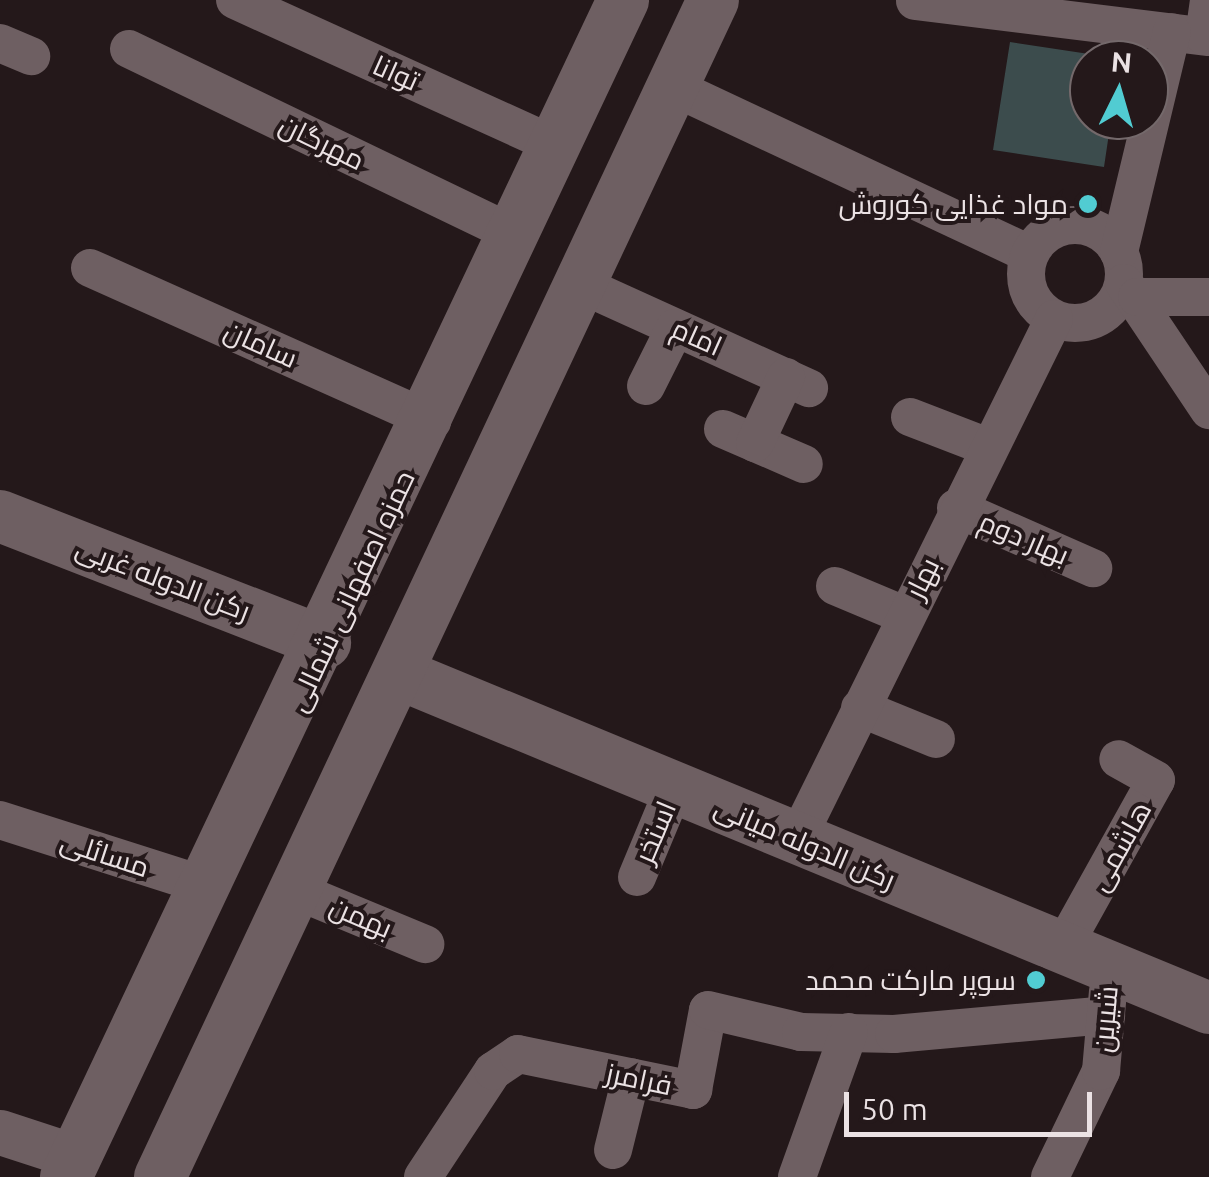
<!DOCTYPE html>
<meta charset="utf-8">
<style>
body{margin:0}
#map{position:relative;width:1209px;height:1177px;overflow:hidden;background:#24181a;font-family:Ubuntu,Cairo,sans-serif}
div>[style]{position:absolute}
.building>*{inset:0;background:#3c4c4d}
.minor>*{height:38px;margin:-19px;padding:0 19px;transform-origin:19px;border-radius:19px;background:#6e5f62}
.minor>.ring{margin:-19px;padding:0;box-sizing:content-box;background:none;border:38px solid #6e5f62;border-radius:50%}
.tertiary>*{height:45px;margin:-22.5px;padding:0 22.5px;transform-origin:22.5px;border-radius:22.5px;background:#6e5f62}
.secondary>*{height:52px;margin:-26px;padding:0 26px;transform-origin:26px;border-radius:26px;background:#6e5f62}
.dots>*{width:28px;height:28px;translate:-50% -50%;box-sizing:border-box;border:5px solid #24181a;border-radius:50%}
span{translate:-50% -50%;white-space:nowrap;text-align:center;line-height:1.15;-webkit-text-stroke:8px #24181a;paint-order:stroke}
.street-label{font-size:28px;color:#ebe2e4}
.poi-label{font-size:28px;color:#ebe2e4}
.right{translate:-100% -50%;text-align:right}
.north{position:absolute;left:1069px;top:40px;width:100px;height:100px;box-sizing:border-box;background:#24181a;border:2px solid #74696b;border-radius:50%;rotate:5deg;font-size:28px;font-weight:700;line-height:40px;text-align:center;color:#ebe2e4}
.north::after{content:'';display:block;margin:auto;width:35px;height:45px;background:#51ccd2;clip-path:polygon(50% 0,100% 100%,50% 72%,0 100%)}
.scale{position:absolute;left:844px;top:1092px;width:248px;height:45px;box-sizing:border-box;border:5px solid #ebe2e4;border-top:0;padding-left:12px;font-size:30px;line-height:35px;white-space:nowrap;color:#ebe2e4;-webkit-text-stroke:8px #24181a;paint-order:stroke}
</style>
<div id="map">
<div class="building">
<i style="clip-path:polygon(1010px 42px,1089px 54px,1089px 120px,1111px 120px,1104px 167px,993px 150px)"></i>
</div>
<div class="minor">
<i style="left:235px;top:0;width:354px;rotate:24.4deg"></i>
<i style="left:915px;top:1px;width:296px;rotate:7deg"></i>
<i style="left:1204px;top:36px;width:36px;rotate:-82deg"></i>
<i style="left:0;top:43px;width:34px;rotate:23deg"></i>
<i style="left:129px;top:49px;width:428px;rotate:25.7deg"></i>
<i style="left:675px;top:88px;width:391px;rotate:25.1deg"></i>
<i class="ring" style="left:1026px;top:225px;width:60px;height:60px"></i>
<i style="left:1119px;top:252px;width:226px;rotate:-76.5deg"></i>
<i style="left:90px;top:268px;width:375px;rotate:24.1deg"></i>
<i style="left:1124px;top:283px;width:153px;rotate:56.2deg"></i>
<i style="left:586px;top:287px;width:245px;rotate:24.4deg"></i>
<i style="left:1137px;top:297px;width:72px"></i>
<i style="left:646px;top:386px;width:65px;rotate:-63.4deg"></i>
<i style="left:910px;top:417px;width:80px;rotate:21.1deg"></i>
<i style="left:723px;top:429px;width:88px;rotate:23.4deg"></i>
<i style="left:755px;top:443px;width:73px;rotate:-64.8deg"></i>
<i style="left:956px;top:508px;width:150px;rotate:23.7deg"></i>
<i style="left:835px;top:586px;width:75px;rotate:22.8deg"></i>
<i style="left:860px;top:708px;width:82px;rotate:22.2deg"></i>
<i style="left:0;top:820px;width:220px;rotate:17.7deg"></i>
<i style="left:797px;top:839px;width:580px;rotate:-63.7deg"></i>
<i style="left:637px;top:877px;width:96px;rotate:-67.4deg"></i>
<i style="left:297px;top:891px;width:139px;rotate:22.5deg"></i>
<i style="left:1062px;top:949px;width:193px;rotate:-60.9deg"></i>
<i style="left:1156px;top:780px;width:43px;rotate:-151.1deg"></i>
<i style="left:613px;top:1150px;width:75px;rotate:-76.1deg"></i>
<i style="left:423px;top:1177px;width:127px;rotate:-56.6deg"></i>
<i style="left:493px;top:1071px;width:30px;rotate:-34deg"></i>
<i style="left:518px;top:1054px;width:179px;rotate:11.6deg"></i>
<i style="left:693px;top:1090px;width:81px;rotate:-79.4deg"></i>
<i style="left:708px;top:1010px;width:96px;rotate:13.3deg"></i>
<i style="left:801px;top:1032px;width:93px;rotate:1.2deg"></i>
<i style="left:894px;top:1034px;width:213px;rotate:-5.1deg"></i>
<i style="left:797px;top:1177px;width:154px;rotate:-70.3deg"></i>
<i style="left:1050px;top:1177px;width:118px;rotate:-64.3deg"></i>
<i style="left:1101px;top:1071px;width:80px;rotate:-85deg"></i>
</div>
<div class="tertiary">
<i style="left:0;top:1132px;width:81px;rotate:18deg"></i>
</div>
<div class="secondary">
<i style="left:0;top:516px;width:349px;rotate:21.3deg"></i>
<i style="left:402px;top:675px;width:873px;rotate:22.42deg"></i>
<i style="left:66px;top:1177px;width:1302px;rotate:-64.67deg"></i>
<i style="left:160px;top:1177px;width:1300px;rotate:-64.83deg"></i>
</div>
<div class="dots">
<i style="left:1088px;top:204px;background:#51ccd2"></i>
<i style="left:1036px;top:980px;background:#51ccd2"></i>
</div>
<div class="street-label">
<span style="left:396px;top:73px;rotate:24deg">توانا</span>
<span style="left:322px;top:142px;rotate:26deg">مهرگان</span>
<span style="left:697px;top:337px;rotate:24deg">امام</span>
<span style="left:261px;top:344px;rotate:24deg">سامان</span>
<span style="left:1024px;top:538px;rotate:23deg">بهار دوم</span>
<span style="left:922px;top:578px;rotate:-64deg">بهار</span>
<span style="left:163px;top:579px;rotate:21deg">رکن الدوله غربی</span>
<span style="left:351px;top:591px;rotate:-65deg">حمزه اصفهانی شمالی</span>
<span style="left:655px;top:832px;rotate:-67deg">استخر</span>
<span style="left:805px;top:843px;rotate:23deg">رکن الدوله میانی</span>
<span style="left:1120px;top:846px;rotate:-61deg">هاشمی</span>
<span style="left:105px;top:854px;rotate:18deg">مسائلی</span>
<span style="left:361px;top:917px;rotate:23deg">بهمن</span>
<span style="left:1105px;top:1019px;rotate:-85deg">شیرین</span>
<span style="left:639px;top:1079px;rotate:12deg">فرامرز</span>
</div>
<div class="poi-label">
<span class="right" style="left:1068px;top:204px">مواد غذایی کوروش</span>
<span class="right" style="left:1016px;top:980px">سوپر مارکت محمد</span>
</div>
<div class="north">N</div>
<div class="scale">50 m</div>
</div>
